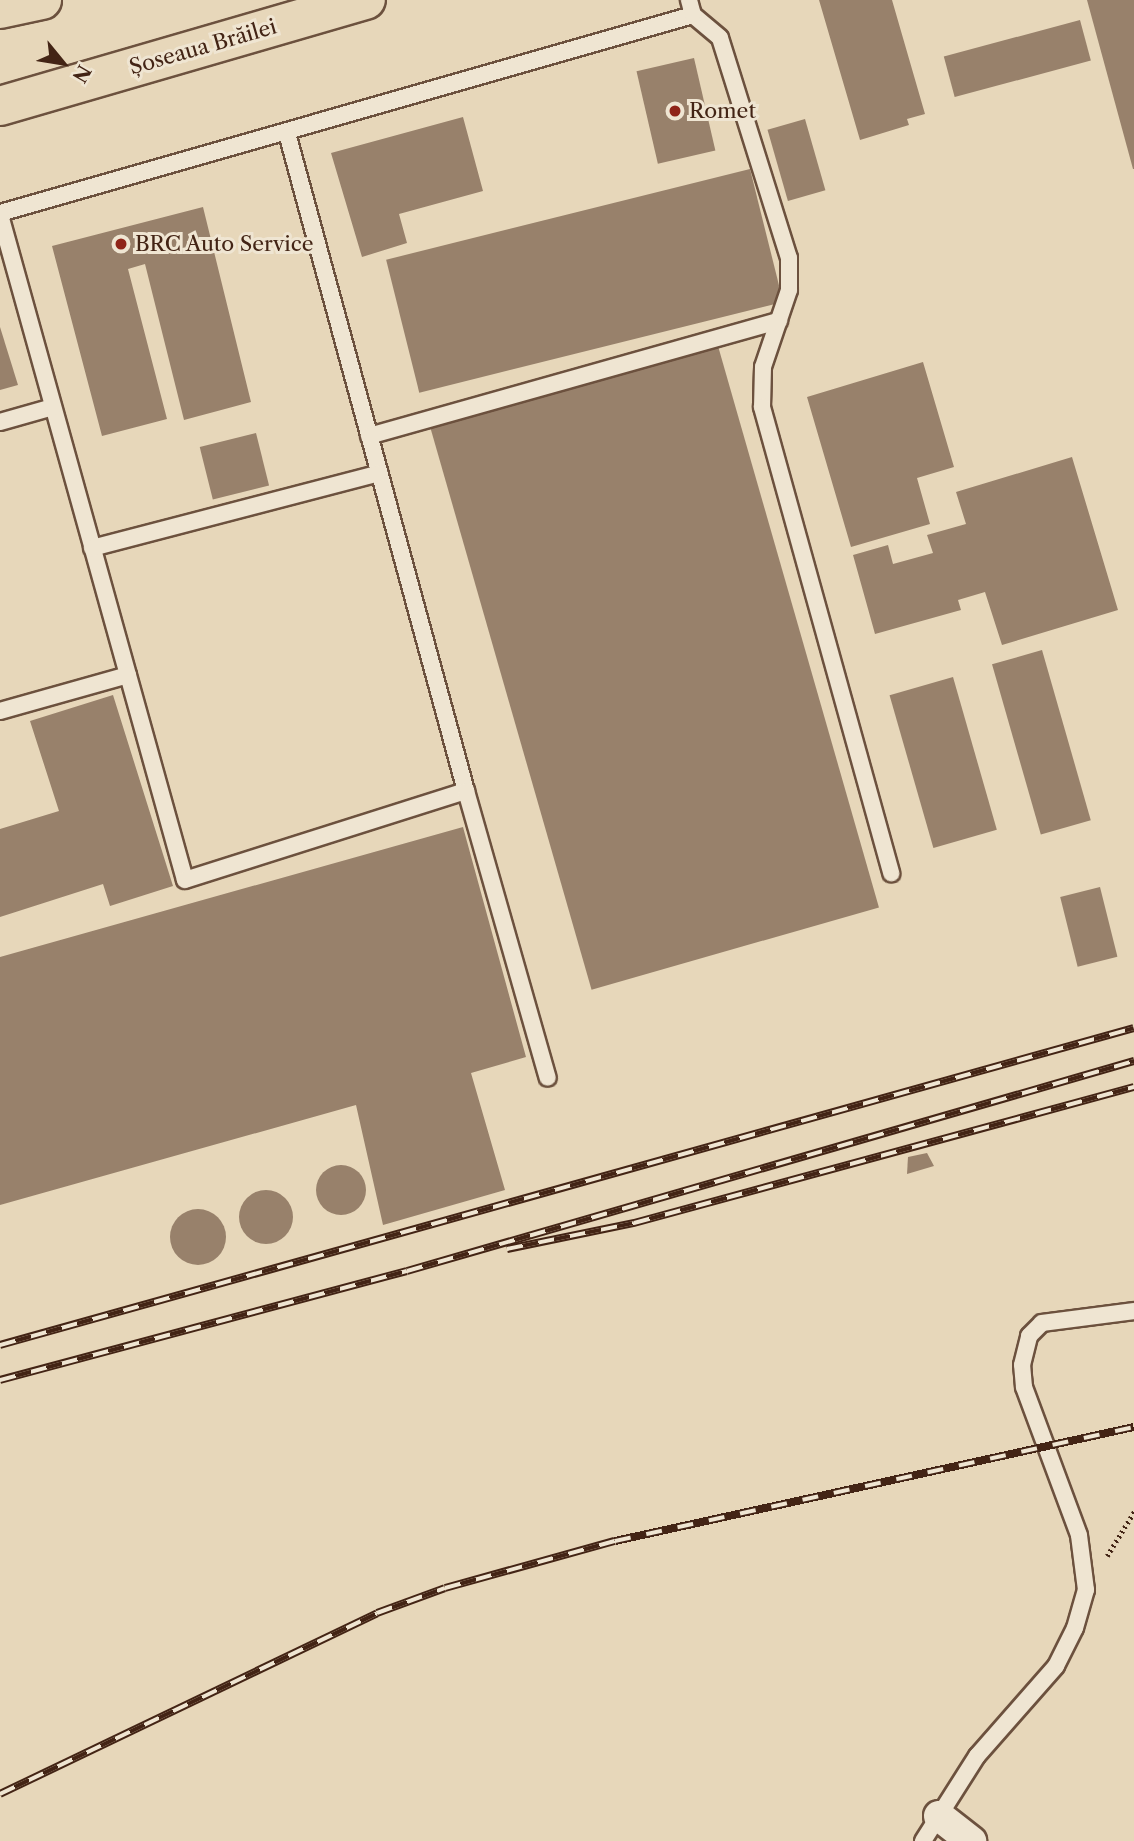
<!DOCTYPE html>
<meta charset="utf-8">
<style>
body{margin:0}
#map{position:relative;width:1134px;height:1841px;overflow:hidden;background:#e7d7ba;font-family:"Libre Caslon Text",serif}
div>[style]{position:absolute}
.building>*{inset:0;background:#98816b;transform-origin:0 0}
.round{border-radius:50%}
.path>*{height:4.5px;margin-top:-2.25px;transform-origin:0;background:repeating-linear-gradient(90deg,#432415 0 2px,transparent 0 5.5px)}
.roads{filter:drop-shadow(2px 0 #6c513e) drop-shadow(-2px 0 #6c513e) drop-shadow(0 2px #6c513e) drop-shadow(0 -2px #6c513e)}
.service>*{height:16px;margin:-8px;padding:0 8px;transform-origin:8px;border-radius:8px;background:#efe5d2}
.minor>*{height:30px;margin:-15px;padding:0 15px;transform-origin:15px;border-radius:15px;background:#efe5d2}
.primary>*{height:38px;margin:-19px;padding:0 19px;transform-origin:19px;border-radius:19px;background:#e7d7ba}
.rail>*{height:8px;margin-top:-4px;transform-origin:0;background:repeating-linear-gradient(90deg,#efe5d2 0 16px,#432415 0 32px);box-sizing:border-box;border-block:2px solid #432415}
.dots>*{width:19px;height:19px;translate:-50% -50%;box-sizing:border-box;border:4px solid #efe5d2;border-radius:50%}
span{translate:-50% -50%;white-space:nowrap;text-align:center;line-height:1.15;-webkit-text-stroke:6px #efe5d2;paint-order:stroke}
.street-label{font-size:21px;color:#432415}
.poi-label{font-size:21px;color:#432415}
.left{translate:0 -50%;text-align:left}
.north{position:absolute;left:28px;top:28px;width:70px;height:70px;-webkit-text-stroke:5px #efe5d2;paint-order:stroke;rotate:120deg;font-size:19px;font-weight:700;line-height:28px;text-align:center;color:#432415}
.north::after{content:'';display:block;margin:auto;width:24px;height:32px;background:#432415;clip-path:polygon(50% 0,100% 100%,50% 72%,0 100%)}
</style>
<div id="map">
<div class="building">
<i style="clip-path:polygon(819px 0,892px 0,925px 114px,907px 119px,909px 125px,860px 140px)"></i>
<i style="clip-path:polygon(1087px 0,1134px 0,1134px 169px,1133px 169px)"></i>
<i style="left:1080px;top:20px;width:42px;height:141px;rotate:75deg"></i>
<i style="left:694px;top:58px;width:95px;height:59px;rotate:77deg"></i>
<i style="clip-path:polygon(463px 117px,483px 191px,399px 214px,407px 243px,362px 257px,331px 153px)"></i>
<i style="left:805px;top:119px;width:74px;height:39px;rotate:74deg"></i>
<i style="left:750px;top:169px;width:137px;height:375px;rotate:76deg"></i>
<i style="clip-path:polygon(203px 207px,251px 402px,184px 420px,145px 264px,128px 269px,167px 419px,102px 436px,52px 246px)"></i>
<i style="clip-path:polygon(0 327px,18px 385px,0 390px)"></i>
<i style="left:718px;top:346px;width:584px;height:299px;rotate:74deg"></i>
<i style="clip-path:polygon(923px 362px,954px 467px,917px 478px,930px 524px,851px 547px,807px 397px)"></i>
<i style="left:256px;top:433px;width:54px;height:58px;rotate:76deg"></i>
<i style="clip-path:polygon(1072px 457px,1118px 610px,1002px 645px,985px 592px,958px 600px,961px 610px,875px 634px,853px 555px,888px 545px,893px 564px,933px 553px,927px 535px,966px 524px,956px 492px)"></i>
<i style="left:1042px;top:650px;width:177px;height:52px;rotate:74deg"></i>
<i style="left:953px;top:677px;width:159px;height:66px;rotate:74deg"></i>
<i style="clip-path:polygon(113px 695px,173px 886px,110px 906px,103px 884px,0 917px,0 829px,59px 811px,30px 721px)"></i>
<i style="clip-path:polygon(463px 827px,526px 1057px,471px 1073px,505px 1190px,383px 1225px,356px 1105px,0 1205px,0 957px)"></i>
<i style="left:1100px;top:887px;width:72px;height:41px;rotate:76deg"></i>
<i style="clip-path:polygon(927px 1153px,934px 1166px,907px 1174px,908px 1157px)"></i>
<i class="round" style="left:316px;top:1165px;width:50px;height:50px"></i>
<i class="round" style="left:239px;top:1190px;width:54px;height:54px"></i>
<i class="round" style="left:170px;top:1209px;width:56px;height:56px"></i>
</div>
<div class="path">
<i style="left:1107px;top:1556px;width:52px;rotate:-58.5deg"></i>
</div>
<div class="roads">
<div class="service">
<i style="left:693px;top:15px;width:35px;rotate:40deg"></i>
<i style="left:720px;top:38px;width:231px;rotate:72.6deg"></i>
<i style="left:789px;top:258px;width:32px;rotate:90deg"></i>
<i style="left:789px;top:290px;width:81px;rotate:108.7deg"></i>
<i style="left:763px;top:367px;width:40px;rotate:91.4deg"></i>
<i style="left:762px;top:407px;width:484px;rotate:74.5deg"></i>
<i style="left:0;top:213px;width:721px;rotate:-15.95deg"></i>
<i style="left:693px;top:15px;width:16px;rotate:-105deg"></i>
<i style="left:0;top:215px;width:690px;rotate:74.45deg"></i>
<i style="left:185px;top:880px;width:295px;rotate:-17.6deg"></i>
<i style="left:466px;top:791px;width:682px;rotate:-105.22deg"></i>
<i style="left:0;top:422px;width:55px;rotate:-15.8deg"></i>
<i style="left:369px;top:436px;width:426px;rotate:-15.7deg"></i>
<i style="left:92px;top:548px;width:297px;rotate:-14.6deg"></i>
<i style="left:0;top:711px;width:133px;rotate:-15.7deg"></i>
<i style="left:466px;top:791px;width:298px;rotate:74.1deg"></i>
<i style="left:923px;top:1841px;width:101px;rotate:-57.6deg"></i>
<i style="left:977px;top:1756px;width:120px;rotate:-48.7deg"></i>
<i style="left:1056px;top:1666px;width:42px;rotate:-63.4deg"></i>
<i style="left:1075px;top:1628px;width:40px;rotate:-74deg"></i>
<i style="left:1086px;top:1590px;width:55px;rotate:-97.3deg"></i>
<i style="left:1079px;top:1535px;width:158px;rotate:-110.4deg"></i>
<i style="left:1024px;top:1387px;width:22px;rotate:-95deg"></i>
<i style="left:1022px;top:1365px;width:30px;rotate:-76deg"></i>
<i style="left:1029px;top:1336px;width:18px;rotate:-45deg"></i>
<i style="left:1042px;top:1323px;width:93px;rotate:-7.4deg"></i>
</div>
<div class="minor">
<i style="left:939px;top:1816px;width:41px;rotate:38deg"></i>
</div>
<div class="primary">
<i style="left:0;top:9px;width:43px;rotate:-12.1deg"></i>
<i style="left:0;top:106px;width:381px;rotate:-16.2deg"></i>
</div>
</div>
<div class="rail">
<i style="left:507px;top:1249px;width:130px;rotate:-11.6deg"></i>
<i style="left:634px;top:1223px;width:518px;rotate:-15.22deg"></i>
<i style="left:0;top:1345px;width:1177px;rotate:-15.62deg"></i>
<i style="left:0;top:1380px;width:421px;rotate:-15deg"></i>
<i style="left:407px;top:1271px;width:757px;rotate:-16.11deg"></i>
<i style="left:0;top:1794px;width:418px;rotate:-25.6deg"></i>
<i style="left:377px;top:1613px;width:72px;rotate:-20.2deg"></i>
<i style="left:445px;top:1588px;width:176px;rotate:-15.5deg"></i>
<i style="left:615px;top:1541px;width:531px;rotate:-12.39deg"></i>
</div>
<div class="dots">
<i style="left:675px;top:111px;background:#8f2418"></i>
<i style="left:121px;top:244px;background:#8f2418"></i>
</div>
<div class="street-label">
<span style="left:203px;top:47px;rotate:-16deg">Șoseaua Brăilei</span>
</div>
<div class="poi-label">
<span class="left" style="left:689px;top:111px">Romet</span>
<span class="left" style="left:135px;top:244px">BRC Auto Service</span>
</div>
<div class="north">N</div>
</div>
